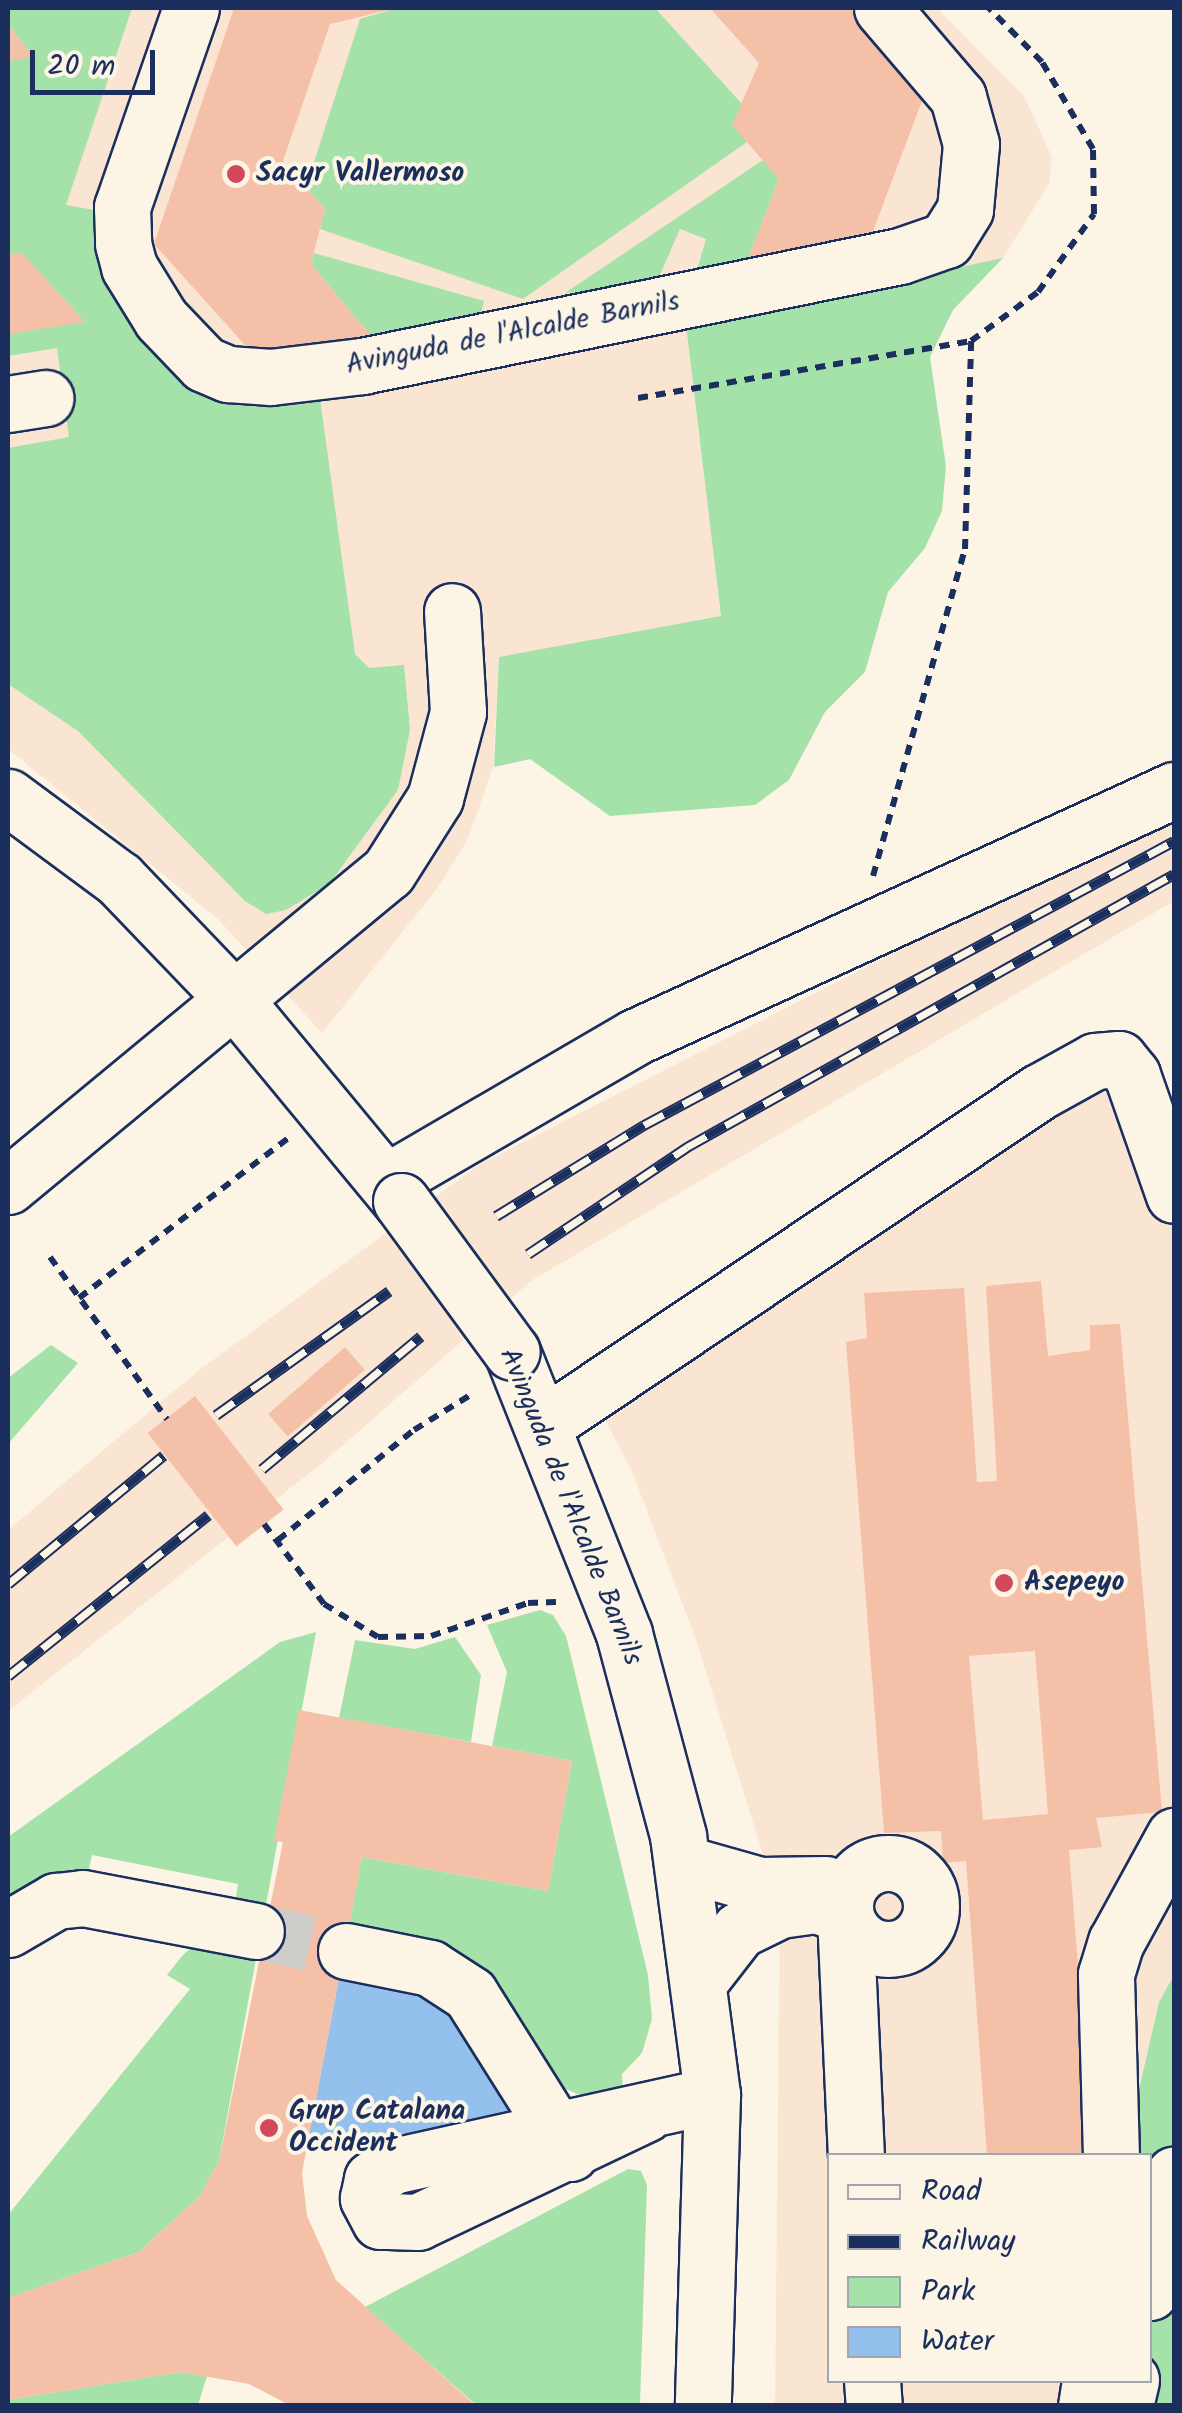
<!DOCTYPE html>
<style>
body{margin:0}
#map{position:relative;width:1182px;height:2413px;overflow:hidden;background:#fcf5e5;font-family:Kalam,sans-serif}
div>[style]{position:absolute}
.built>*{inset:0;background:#fae5d3}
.green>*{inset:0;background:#a4e2a9}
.water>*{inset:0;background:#94c0ed}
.building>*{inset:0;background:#f5c0a8;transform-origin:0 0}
.minor-tunnel>*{height:55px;margin-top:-27.5px;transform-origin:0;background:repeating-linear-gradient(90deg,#cfcdca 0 55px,transparent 0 83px)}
.path>*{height:6px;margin-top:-3px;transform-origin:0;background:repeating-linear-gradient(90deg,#1b2f5e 0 10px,transparent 0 18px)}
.roads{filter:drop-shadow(2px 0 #1b2f5e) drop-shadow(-2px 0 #1b2f5e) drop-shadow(0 2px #1b2f5e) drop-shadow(0 -2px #1b2f5e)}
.minor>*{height:55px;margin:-27.5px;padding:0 27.5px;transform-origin:27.5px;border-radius:27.5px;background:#fcf5e5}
.minor>.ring{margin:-27.5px;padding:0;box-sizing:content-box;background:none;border:55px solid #fcf5e5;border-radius:50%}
.rail>*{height:11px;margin-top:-5.5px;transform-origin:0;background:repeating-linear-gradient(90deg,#fcf5e5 0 22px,#1b2f5e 0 44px);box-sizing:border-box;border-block:2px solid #1b2f5e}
.bridges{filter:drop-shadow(2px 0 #1b2f5e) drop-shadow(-2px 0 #1b2f5e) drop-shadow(0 2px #1b2f5e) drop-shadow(0 -2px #1b2f5e)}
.minor-bridge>*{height:55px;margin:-27.5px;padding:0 27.5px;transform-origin:27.5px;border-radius:27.5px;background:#fcf5e5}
.dots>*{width:28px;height:28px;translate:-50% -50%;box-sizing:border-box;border:5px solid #fcf5e5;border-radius:50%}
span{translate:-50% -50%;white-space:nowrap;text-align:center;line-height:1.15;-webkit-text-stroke:8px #fcf5e5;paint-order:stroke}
.poi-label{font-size:28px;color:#1b2f5e;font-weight:700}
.left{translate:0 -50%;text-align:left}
.street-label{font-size:28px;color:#1b2f5e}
.frame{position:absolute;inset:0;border:10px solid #1b2f5e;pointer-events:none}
.legend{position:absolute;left:827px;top:2153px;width:325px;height:230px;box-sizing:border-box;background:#fcf5e5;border:2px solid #a2a6af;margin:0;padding:12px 18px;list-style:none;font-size:30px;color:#1b2f5e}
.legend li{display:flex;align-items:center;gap:20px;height:50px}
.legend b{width:50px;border:2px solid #a2a6af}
.scale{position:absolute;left:30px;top:50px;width:125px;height:45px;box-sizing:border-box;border:5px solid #1b2f5e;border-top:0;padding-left:12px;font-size:30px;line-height:35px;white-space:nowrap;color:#1b2f5e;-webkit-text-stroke:8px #fcf5e5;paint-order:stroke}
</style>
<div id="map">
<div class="built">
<i style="clip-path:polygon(8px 8px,937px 8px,1024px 96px,1052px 157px,1049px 184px,1003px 258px,686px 325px,721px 617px,499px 657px,493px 767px,468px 839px,439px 886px,322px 1033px,218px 919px,8px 749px)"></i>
<i style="clip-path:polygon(1174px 810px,1174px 901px,531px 1281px,326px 1460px,8px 1711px,8px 1530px,198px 1371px,480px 1164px)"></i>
<i style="clip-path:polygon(1095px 1061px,1174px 1195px,1174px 1975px,1159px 2002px,1137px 2098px,1140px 2155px,830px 2156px,830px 2380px,1104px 2381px,1099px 2405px,775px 2405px,780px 1909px,695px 1637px,633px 1474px,593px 1396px)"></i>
</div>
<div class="green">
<i style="clip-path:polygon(8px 8px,132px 8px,66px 205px,100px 211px,118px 292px,151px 350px,201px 389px,319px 391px,355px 654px,369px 668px,404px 665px,410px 730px,398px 790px,329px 884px,286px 910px,266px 914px,245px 901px,78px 731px,8px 684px,8px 448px,69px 437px,57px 348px,8px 356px,8px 334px,84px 321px,22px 254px,8px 255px,8px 61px,33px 56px,8px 25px)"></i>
<i style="clip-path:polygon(397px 8px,655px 8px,742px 104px,747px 142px,523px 299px,320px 229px,325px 209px,306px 187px,360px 19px)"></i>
<i style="clip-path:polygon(763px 160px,779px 179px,748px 259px,696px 274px,706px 239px,680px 229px,659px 277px,642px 286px,565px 293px)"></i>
<i style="clip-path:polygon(314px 253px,484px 301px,478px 326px,370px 335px,311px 264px)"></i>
<i style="clip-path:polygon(1003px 258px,953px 310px,930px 357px,946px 466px,942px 511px,925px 548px,888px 592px,865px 672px,825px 712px,789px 780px,755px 805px,610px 816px,530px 759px,494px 767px,499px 657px,721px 616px,686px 325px)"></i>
<i style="clip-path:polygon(51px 1345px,78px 1363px,8px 1444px,8px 1378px)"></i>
<i style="clip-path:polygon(540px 1610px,553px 1615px,566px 1636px,648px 1975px,652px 2019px,642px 2053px,622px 2074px,623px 2092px,585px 2097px,561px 2087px,492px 1985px,348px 1930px,362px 1857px,548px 1891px,572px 1761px,492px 1746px,507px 1672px,487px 1625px)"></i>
<i style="clip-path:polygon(316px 1632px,219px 2161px,200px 2196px,139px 2252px,8px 2298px,8px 2215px,190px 1989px,167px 1975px,182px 1956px,196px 1943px,229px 1942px,238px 1884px,92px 1855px,86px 1882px,34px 1883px,8px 1894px,8px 1837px,280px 1642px)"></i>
<i style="clip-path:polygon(455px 1637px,481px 1675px,471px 1742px,339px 1718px,355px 1640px,415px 1649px)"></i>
<i style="clip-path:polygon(1174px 1975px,1174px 2405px,1099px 2406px,1150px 2380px,1150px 2156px,1140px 2155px,1137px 2098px,1159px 2002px)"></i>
<i style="clip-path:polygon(628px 2169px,641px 2171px,647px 2185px,640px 2405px,476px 2405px,365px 2307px)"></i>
<i style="clip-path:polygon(180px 2372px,207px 2376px,198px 2405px,8px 2406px,8px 2400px)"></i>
</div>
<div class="water">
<i style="clip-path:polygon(340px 1973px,433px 1992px,458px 2012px,512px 2104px,506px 2115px,306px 2151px)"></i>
</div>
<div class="building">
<i style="clip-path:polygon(234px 8px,397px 8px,330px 24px,283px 161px,325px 209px,311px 264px,370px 335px,253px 354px,154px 244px)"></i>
<i style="clip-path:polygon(710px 8px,850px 8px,925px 93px,872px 234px,748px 259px,779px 179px,732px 125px,759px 63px)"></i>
<i style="clip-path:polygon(8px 25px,34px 57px,8px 61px)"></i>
<i style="clip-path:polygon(22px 253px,85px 322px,8px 334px,8px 255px)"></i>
<i style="clip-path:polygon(evenodd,1041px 1281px,1048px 1356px,1090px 1350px,1090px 1325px,1120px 1324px,1162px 1812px,1096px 1818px,1102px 1847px,1069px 1850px,1093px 2156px,987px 2156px,966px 1861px,943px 1863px,941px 1831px,884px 1833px,846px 1342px,867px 1338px,864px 1293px,964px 1288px,977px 1482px,997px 1481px,986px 1286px,1041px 1281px,1035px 1651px,1048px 1814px,983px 1820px,969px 1656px,1035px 1651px)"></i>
<i style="left:345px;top:1347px;width:30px;height:102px;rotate:49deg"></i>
<i style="left:195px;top:1396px;width:144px;height:60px;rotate:52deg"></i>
<i style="clip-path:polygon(299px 1710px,572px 1761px,548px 1891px,362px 1857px,302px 2173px,307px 2216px,336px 2280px,476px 2406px,291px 2406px,249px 2384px,180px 2372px,8px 2400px,8px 2298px,139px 2252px,200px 2196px,219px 2161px,283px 1842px,274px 1841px)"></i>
</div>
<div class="minor-tunnel">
<i style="left:256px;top:1931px;width:92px;rotate:12.5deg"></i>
</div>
<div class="path">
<i style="left:638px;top:398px;width:338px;rotate:-9.7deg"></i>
<i style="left:971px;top:341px;width:83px;rotate:-36.2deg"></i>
<i style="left:1038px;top:292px;width:96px;rotate:-54.3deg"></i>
<i style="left:1094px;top:214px;width:65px;rotate:-90.9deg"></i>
<i style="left:1093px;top:149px;width:101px;rotate:-120.4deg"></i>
<i style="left:1042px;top:62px;width:76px;rotate:-134.5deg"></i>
<i style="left:873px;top:876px;width:340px;rotate:-74.3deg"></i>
<i style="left:965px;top:549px;width:208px;rotate:-88.3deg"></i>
<i style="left:50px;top:1257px;width:200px;rotate:54.2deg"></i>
<i style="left:79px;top:1298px;width:263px;rotate:-37.4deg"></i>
<i style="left:264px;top:1524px;width:100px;rotate:53.1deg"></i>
<i style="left:324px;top:1604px;width:63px;rotate:31.4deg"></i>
<i style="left:378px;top:1637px;width:53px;rotate:-1.1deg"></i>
<i style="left:431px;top:1636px;width:102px;rotate:-18.8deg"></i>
<i style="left:528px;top:1603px;width:28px;rotate:-2deg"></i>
<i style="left:278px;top:1540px;width:175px;rotate:-39deg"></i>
<i style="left:414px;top:1430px;width:68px;rotate:-31.8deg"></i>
</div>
<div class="roads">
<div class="minor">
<i style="left:191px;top:8px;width:211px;rotate:109.1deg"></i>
<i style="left:122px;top:207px;width:37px;rotate:88deg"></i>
<i style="left:123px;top:244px;width:24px;rotate:75deg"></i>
<i style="left:129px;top:267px;width:61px;rotate:58.4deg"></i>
<i style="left:161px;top:319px;width:62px;rotate:46.3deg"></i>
<i style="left:204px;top:364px;width:26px;rotate:23deg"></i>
<i style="left:228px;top:374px;width:43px;rotate:4deg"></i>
<i style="left:271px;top:377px;width:92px;rotate:-6.9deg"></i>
<i style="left:362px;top:366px;width:549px;rotate:-11.56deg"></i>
<i style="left:900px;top:256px;width:49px;rotate:-19.2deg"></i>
<i style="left:946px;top:240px;width:36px;rotate:-58deg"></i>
<i style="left:965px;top:209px;width:65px;rotate:-84.7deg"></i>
<i style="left:971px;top:144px;width:49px;rotate:-105.5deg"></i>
<i style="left:958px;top:97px;width:117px;rotate:-130.5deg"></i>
<i style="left:8px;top:404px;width:38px;rotate:-9deg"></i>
<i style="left:8px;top:797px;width:138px;rotate:36.5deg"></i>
<i style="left:119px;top:879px;width:165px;rotate:46.2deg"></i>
<i style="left:233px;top:998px;width:264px;rotate:50.4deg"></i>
<i style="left:386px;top:1182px;width:288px;rotate:-30.2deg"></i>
<i style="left:635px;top:1037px;width:593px;rotate:-24.62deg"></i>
<i style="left:8px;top:1186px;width:493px;rotate:-39.6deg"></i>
<i style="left:388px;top:872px;width:88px;rotate:-57.6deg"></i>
<i style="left:435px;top:798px;width:89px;rotate:-75deg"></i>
<i style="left:458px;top:712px;width:101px;rotate:-93.4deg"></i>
<i style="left:512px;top:1352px;width:303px;rotate:68.3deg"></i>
<i style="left:624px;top:1634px;width:209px;rotate:75deg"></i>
<i style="left:678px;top:1836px;width:261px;rotate:82.5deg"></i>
<i style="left:712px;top:2095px;width:311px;rotate:91.7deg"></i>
<i style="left:543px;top:1425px;width:597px;rotate:-33.88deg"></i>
<i style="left:1039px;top:1092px;width:64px;rotate:-29deg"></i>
<i style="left:1095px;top:1061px;width:24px;rotate:-5deg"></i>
<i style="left:1119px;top:1059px;width:21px;rotate:51deg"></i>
<i style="left:1132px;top:1075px;width:127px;rotate:70.7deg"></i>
<i style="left:682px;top:1863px;width:81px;rotate:15.8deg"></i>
<i style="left:760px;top:1885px;width:66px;rotate:-0.9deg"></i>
<i class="ring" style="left:845px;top:1863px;width:31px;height:31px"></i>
<i style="left:8px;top:1929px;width:56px;rotate:-30.3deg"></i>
<i style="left:56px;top:1901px;width:27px;rotate:-6deg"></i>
<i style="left:83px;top:1898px;width:176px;rotate:10.8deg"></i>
<i style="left:346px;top:1951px;width:86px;rotate:11.4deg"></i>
<i style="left:430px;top:1968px;width:48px;rotate:33deg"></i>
<i style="left:470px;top:1994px;width:188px;rotate:57.8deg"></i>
<i style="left:701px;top:1979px;width:62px;rotate:-52.2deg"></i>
<i style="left:739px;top:1930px;width:46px;rotate:-26deg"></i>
<i style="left:780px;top:1910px;width:36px;rotate:-8deg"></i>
<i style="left:816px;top:1905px;width:31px;rotate:19deg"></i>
<i style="left:845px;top:1915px;width:241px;rotate:87.4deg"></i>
<i style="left:645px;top:2114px;width:251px;rotate:154.6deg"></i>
<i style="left:418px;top:2222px;width:38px;rotate:-178deg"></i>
<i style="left:380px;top:2221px;width:26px;rotate:-118deg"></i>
<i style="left:368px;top:2198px;width:19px;rotate:-78deg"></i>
<i style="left:372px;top:2179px;width:25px;rotate:-32deg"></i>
<i style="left:393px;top:2166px;width:327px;rotate:-12.5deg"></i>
<i style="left:1111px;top:2156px;width:182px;rotate:-91.6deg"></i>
<i style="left:1106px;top:1974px;width:34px;rotate:-73deg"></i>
<i style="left:1116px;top:1942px;width:121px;rotate:-61.3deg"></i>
<i style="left:1150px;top:2292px;width:120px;rotate:-78.5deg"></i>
<i style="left:872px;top:2380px;width:26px;rotate:86deg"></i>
<i style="left:1086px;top:2406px;width:26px;rotate:-81deg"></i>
<i style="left:1125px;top:2406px;width:27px;rotate:-77deg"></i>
</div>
</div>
<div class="rail">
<i style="left:496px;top:1216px;width:174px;rotate:-31.6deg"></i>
<i style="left:644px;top:1125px;width:601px;rotate:-28.18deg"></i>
<i style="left:528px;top:1254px;width:192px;rotate:-33.9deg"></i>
<i style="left:687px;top:1147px;width:558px;rotate:-29.27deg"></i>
<i style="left:216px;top:1415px;width:213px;rotate:-35.6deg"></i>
<i style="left:262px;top:1469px;width:207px;rotate:-39.9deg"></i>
<i style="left:8px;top:1584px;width:202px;rotate:-39.6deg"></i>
<i style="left:8px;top:1676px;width:257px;rotate:-38.8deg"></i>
</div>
<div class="bridges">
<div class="minor-bridge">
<i style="left:401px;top:1201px;width:187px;rotate:53.7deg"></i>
</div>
</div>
<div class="dots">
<i style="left:236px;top:174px;background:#d1495b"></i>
<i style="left:1004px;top:1583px;background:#d1495b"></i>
<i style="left:269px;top:2128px;background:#d1495b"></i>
</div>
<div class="poi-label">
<span class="left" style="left:256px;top:174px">Sacyr Vallermoso</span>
<span class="left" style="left:1024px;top:1583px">Asepeyo</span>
<span class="left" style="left:289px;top:2128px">Grup Catalana<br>Occident</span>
</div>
<div class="street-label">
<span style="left:513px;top:334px;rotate:-11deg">Avinguda de l'Alcalde Barnils</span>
<span style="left:570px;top:1507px;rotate:68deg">Avinguda de l'Alcalde Barnils</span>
</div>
<div class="frame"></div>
<ul class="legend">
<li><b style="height:12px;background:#fcf5e5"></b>Road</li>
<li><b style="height:12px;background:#1b2f5e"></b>Railway</li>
<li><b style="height:28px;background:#a4e2a9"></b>Park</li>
<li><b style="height:28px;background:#94c0ed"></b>Water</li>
</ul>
<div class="scale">20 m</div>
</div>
